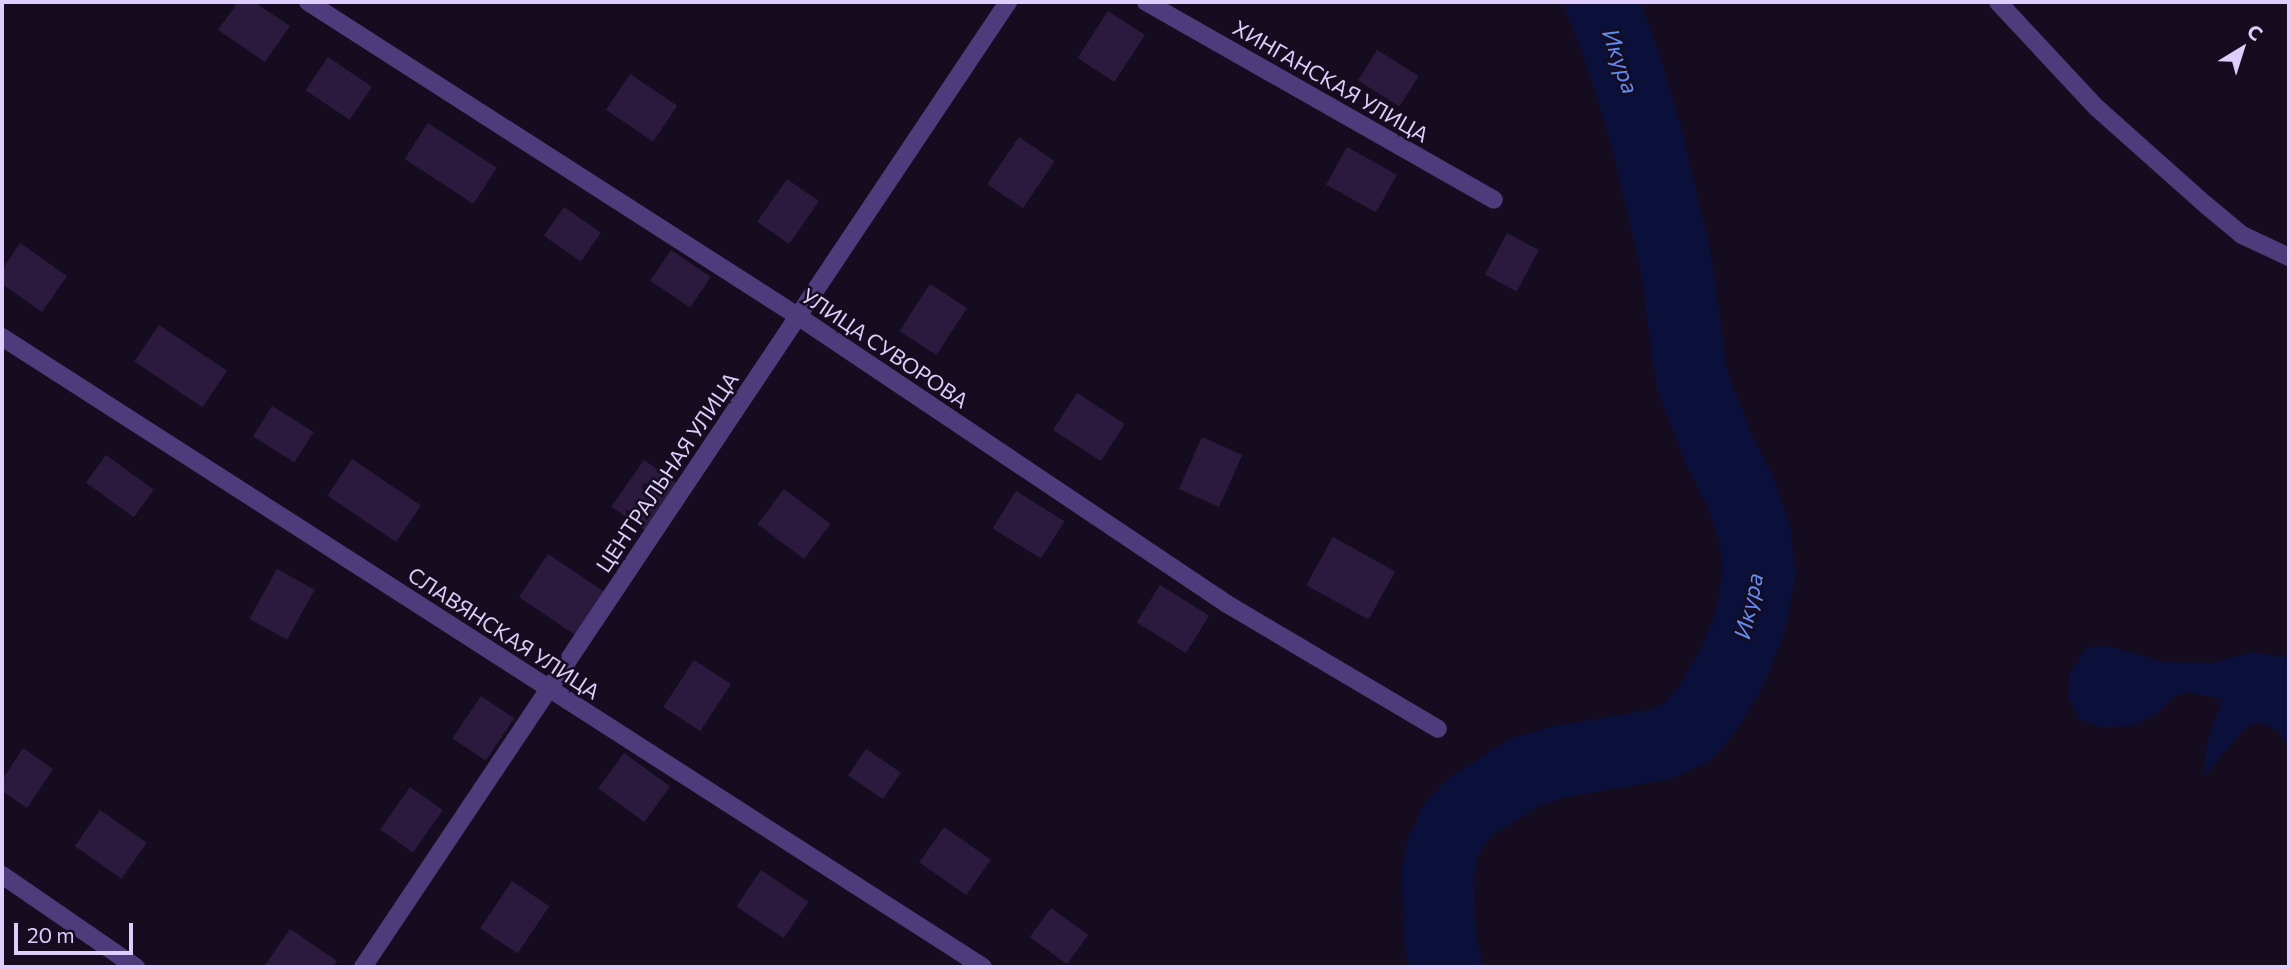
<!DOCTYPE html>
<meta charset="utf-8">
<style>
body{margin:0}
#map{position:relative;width:2291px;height:969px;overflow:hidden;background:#150d1f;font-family:Commissioner,sans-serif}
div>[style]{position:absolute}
.water>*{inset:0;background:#0b103a}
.river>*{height:72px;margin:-36px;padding:0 36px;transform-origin:36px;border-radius:36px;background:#0b103a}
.building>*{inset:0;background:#2b1a3e;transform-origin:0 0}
.service>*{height:18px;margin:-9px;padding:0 9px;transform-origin:9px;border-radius:9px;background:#4e3b7b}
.minor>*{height:18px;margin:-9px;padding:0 9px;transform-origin:9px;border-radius:9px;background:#4e3b7b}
span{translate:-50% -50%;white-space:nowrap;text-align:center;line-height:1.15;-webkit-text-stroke:5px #150d1f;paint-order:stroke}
.street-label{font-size:21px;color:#dfcdfc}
.water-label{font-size:23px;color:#618bf7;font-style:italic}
.frame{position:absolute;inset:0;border:4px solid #dfcdfc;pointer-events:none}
.north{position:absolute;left:2207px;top:14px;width:70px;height:70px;-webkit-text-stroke:5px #150d1f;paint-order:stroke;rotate:38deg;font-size:19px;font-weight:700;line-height:28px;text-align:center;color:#dfcdfc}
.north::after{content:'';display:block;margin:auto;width:24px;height:32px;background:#dfcdfc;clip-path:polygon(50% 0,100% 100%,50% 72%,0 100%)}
.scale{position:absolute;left:14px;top:923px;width:119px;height:32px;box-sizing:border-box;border:4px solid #dfcdfc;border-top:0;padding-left:9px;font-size:21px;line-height:24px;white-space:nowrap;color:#dfcdfc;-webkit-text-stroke:5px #150d1f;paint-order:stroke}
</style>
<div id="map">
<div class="water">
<i style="clip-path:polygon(2109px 646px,2164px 662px,2214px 663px,2252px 652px,2286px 657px,2289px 659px,2289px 746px,2276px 730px,2259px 722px,2245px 729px,2204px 776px,2207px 742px,2222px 699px,2187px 692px,2174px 697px,2160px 711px,2136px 725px,2102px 728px,2079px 719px,2068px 697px,2070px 672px,2087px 647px)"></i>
</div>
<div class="river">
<i style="left:1446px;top:967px;width:33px;rotate:-102deg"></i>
<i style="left:1439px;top:935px;width:64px;rotate:-90.9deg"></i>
<i style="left:1438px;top:871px;width:24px;rotate:-78deg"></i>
<i style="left:1443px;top:848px;width:25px;rotate:-64deg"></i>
<i style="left:1454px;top:825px;width:24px;rotate:-48deg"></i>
<i style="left:1470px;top:807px;width:65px;rotate:-32.5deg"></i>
<i style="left:1525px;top:772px;width:34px;rotate:-17deg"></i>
<i style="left:1557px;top:762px;width:107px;rotate:-9.7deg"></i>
<i style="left:1662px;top:744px;width:30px;rotate:-26deg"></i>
<i style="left:1689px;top:731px;width:36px;rotate:-52deg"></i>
<i style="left:1711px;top:703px;width:46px;rotate:-60.1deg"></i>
<i style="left:1734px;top:663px;width:44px;rotate:-68.7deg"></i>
<i style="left:1750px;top:622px;width:49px;rotate:-79.4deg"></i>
<i style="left:1759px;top:574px;width:39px;rotate:-96deg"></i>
<i style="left:1755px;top:535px;width:44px;rotate:-108.4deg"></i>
<i style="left:1741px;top:493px;width:46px;rotate:-117.1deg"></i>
<i style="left:1720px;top:452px;width:77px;rotate:-111.3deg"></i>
<i style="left:1692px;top:380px;width:118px;rotate:-97.8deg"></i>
<i style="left:1676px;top:263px;width:127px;rotate:-103.2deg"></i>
<i style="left:1647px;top:139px;width:90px;rotate:-106.8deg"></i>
<i style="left:1621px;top:53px;width:55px;rotate:-111.4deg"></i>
</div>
<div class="building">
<i style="clip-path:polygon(238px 2px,254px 2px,290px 26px,265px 62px,218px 30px)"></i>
<i style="left:1108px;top:11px;width:44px;height:56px;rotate:33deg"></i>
<i style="left:1377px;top:50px;width:49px;height:36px;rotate:32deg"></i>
<i style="left:328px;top:57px;width:53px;height:40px;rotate:34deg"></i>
<i style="left:630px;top:74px;width:57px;height:43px;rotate:34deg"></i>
<i style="left:428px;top:123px;width:82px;height:43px;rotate:33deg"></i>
<i style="left:1019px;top:137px;width:43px;height:57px;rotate:34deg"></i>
<i style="left:1347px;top:147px;width:57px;height:43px;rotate:29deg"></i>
<i style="left:787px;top:179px;width:39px;height:52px;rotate:35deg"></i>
<i style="left:564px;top:207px;width:45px;height:35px;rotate:35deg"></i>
<i style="left:1507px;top:233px;width:36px;height:47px;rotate:28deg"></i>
<i style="clip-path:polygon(20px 243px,67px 276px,42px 312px,2px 284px,2px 270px)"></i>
<i style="left:671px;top:250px;width:48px;height:37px;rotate:34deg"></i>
<i style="left:930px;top:284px;width:44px;height:56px;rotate:33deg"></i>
<i style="left:159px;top:325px;width:82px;height:44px;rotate:34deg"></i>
<i style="left:1077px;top:393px;width:57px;height:44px;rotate:33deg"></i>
<i style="left:272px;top:406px;width:49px;height:36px;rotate:32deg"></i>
<i style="left:1202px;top:437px;width:44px;height:57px;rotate:24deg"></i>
<i style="left:106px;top:455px;width:59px;height:34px;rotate:36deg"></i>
<i style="left:352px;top:459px;width:83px;height:44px;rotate:34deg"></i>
<i style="left:644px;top:460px;width:44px;height:57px;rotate:35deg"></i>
<i style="left:784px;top:489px;width:58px;height:44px;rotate:37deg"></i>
<i style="left:1016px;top:491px;width:57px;height:44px;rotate:32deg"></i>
<i style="left:1333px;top:537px;width:71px;height:55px;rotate:29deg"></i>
<i style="left:548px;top:554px;width:69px;height:52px;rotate:34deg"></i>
<i style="left:277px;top:569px;width:43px;height:57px;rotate:29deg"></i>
<i style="left:1160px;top:585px;width:58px;height:44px;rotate:32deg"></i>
<i style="left:694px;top:660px;width:44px;height:56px;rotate:33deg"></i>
<i style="left:481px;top:696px;width:40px;height:51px;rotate:34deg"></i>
<i style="clip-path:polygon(23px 748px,53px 769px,27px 808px,2px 791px,2px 780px)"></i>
<i style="left:866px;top:749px;width:42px;height:32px;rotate:34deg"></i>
<i style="left:624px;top:753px;width:57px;height:44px;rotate:36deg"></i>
<i style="left:410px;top:787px;width:40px;height:52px;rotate:35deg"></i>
<i style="left:100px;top:810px;width:57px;height:44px;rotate:35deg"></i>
<i style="left:944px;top:827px;width:57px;height:43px;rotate:35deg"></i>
<i style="left:761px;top:870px;width:57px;height:44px;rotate:34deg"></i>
<i style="left:512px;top:881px;width:45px;height:57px;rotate:34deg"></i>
<i style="left:1051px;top:908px;width:46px;height:36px;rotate:36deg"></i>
<i style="clip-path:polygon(290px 929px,337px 961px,333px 967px,265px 965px)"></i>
</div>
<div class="service">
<i style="left:1998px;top:2px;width:145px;rotate:47deg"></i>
<i style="left:2097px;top:108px;width:146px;rotate:41.7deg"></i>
<i style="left:2206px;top:205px;width:47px;rotate:39.8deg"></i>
<i style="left:2242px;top:235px;width:52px;rotate:25.1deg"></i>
<i style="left:2px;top:337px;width:1166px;rotate:32.71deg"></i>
<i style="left:2px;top:875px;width:163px;rotate:34.5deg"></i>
</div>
<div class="minor">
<i style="left:308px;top:2px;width:583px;rotate:32.68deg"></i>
<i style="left:799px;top:317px;width:515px;rotate:33.84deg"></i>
<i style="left:1227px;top:604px;width:245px;rotate:30.6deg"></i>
<i style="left:1146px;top:2px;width:400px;rotate:29.6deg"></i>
<i style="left:363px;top:967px;width:1161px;rotate:-56.24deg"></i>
</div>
<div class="street-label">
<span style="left:1331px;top:81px;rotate:30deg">ХИНГАНСКАЯ УЛИЦА</span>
<span style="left:885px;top:348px;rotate:34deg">УЛИЦА СУВОРОВА</span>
<span style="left:667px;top:472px;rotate:-56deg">ЦЕНТРАЛЬНАЯ УЛИЦА</span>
<span style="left:504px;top:633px;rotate:33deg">СЛАВЯНСКАЯ УЛИЦА</span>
</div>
<div class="water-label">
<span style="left:1621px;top:61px;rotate:71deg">Икура</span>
<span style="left:1748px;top:606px;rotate:-78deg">Икура</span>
</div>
<div class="frame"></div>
<div class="north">С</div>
<div class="scale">20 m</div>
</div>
